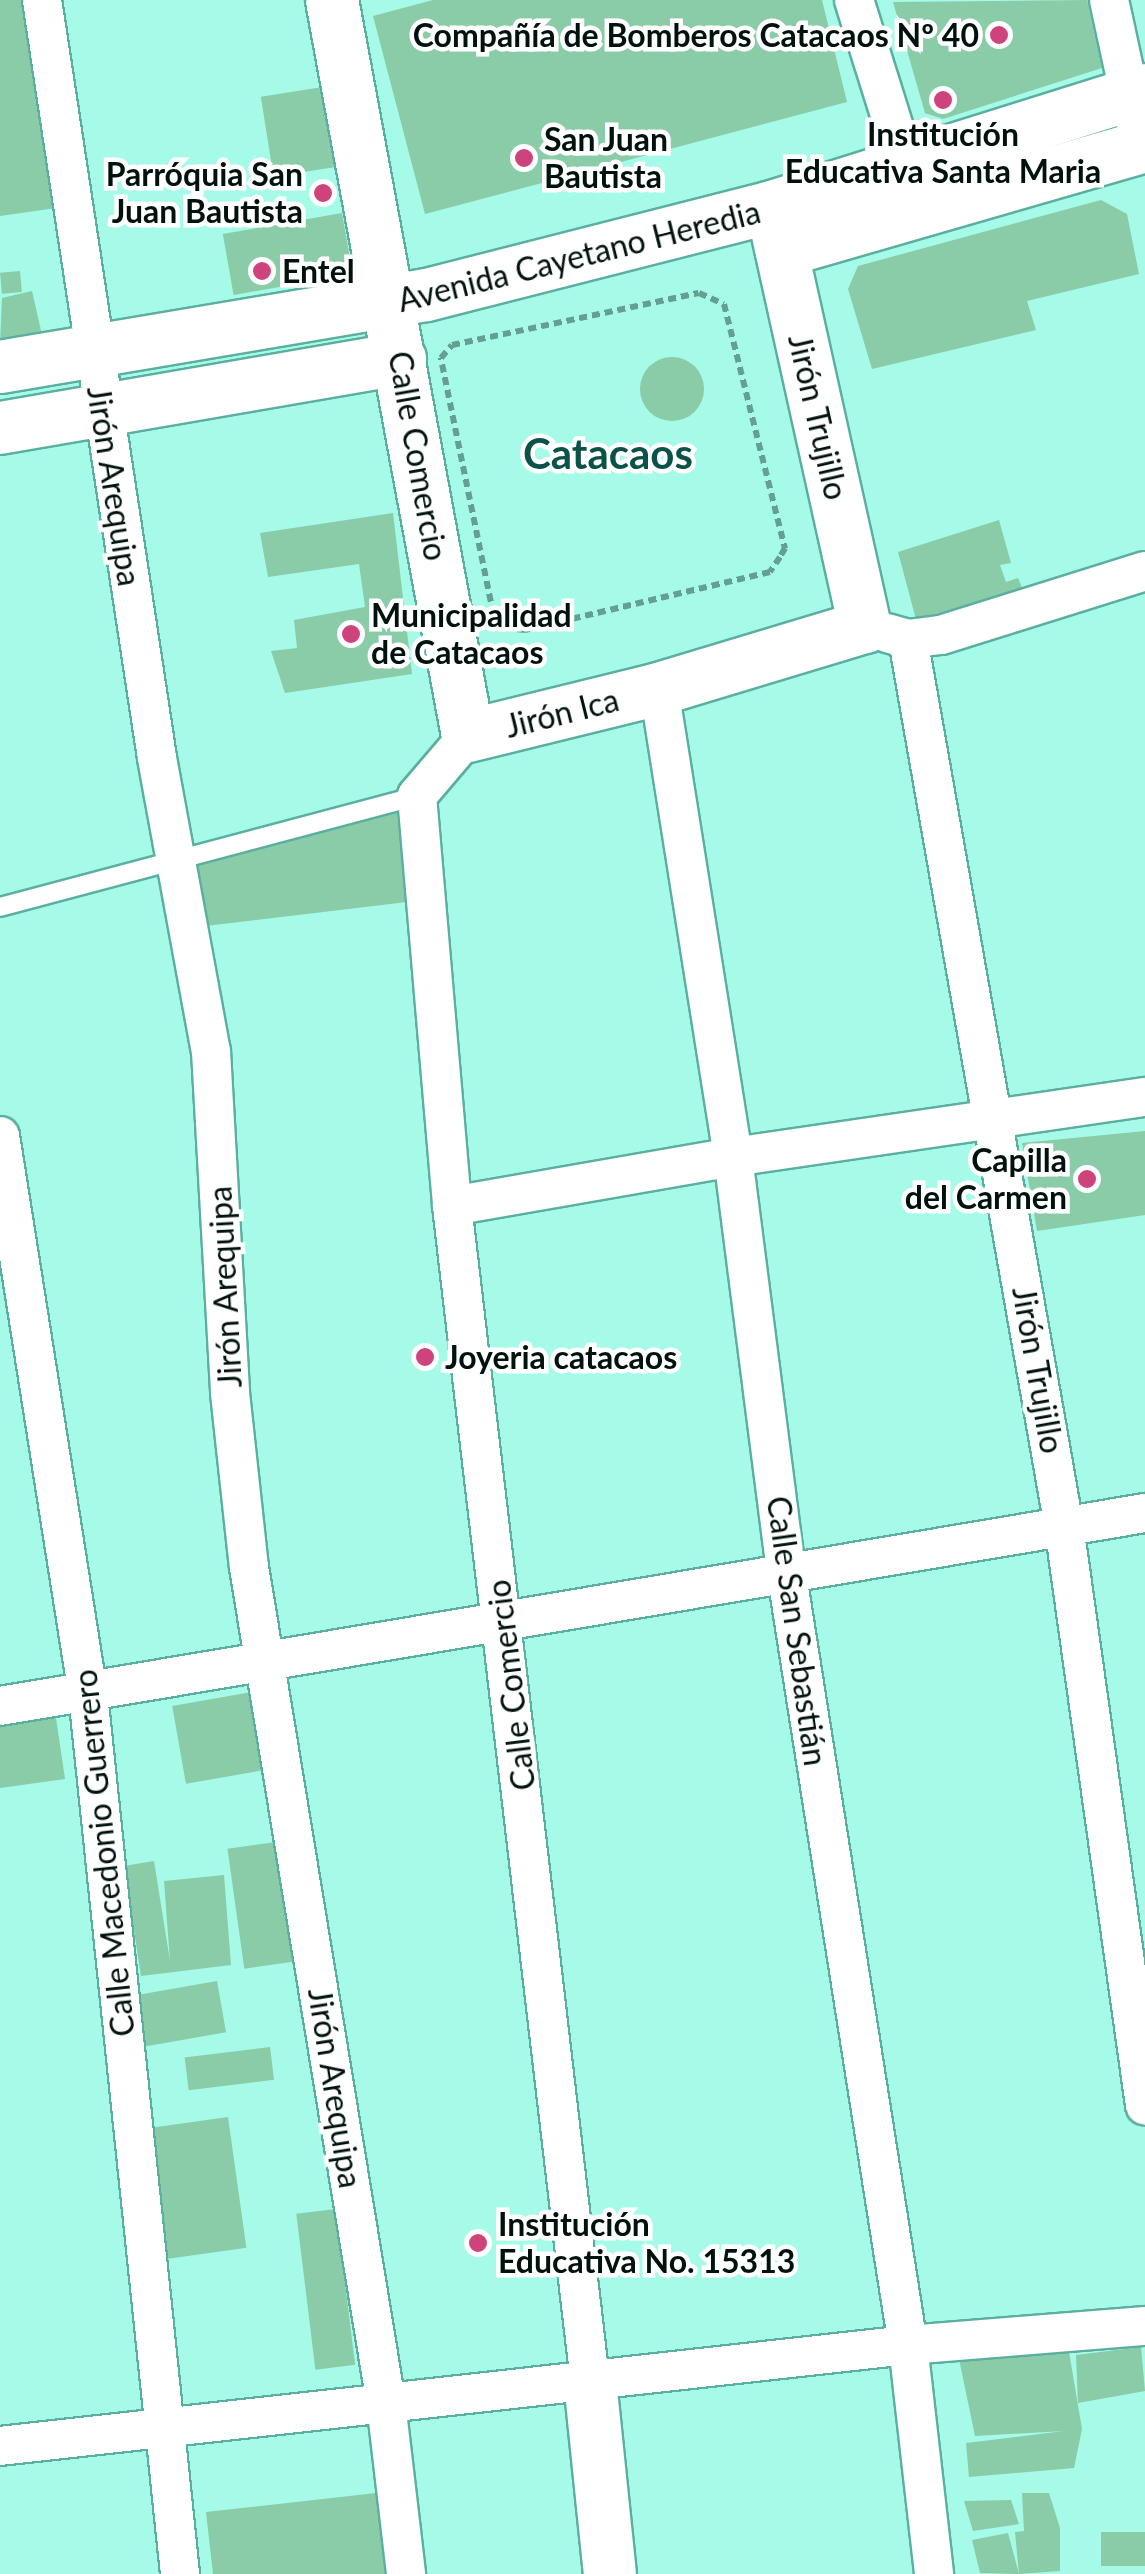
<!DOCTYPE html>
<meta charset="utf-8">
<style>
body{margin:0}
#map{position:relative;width:1145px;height:2574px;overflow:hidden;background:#a5fae8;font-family:Lato,sans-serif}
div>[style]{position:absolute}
.building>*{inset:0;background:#89cca7;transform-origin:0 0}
.round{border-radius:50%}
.path>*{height:6px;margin-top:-3px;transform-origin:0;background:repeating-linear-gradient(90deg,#649f92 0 8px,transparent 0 13px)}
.roads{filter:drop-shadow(2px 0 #5baf9f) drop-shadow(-2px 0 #5baf9f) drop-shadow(0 2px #5baf9f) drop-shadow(0 -2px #5baf9f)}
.lane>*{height:18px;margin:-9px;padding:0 9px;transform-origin:9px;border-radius:9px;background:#fff}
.street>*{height:38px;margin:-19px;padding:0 19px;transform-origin:19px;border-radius:19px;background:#fff}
.secondary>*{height:52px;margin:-26px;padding:0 26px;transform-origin:26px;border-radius:26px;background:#fff}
.dots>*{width:28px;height:28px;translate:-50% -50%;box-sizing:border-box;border:5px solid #fff;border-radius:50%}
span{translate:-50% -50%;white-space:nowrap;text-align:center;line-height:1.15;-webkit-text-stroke:9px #fff;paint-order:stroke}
.poi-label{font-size:32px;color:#00120e;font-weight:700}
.right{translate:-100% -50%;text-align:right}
.left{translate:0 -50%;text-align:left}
.street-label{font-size:32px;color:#00120e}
.district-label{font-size:42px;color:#0b5349;font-weight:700}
</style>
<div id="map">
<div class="building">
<i style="clip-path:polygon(0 0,30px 0,33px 65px,37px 97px,47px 96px,56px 208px,0 216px)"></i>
<i style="clip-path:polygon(433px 0,822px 0,847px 102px,425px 214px,373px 16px)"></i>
<i style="clip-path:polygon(1087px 0,1102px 68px,943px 119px,925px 113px,893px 2px)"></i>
<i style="left:329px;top:86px;width:81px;height:69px;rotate:81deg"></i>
<i style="clip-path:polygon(1101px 200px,1127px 214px,1139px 274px,1027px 301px,1036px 330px,872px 369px,848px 289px,858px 266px)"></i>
<i style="left:342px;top:213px;width:62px;height:121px;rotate:80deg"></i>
<i style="left:20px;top:271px;width:21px;height:20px;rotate:85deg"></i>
<i style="clip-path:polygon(32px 291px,42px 335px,0 344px,2px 298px)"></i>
<i class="round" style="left:640px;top:357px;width:64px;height:64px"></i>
<i style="clip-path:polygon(393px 513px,412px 674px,285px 693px,271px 651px,297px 648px,294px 620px,365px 607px,359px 564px,268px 577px,260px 533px)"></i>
<i style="clip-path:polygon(999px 520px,1011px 563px,1000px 565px,1006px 582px,1018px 578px,1023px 590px,918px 627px,898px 552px)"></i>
<i style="clip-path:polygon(397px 813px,407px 902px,197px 927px,187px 864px)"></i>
<i style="clip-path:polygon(1145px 1131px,1145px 1215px,1037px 1231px,1022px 1143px)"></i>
<i style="left:252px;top:1692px;width:79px;height:81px;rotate:80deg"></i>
<i style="clip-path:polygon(56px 1718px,65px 1779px,0 1788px,0 1726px)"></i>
<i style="left:276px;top:1842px;width:121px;height:49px;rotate:82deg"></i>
<i style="clip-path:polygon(154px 1861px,170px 1961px,164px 1881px,224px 1875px,231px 1965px,141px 1976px,124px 1866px)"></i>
<i style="left:217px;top:1981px;width:52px;height:81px;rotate:80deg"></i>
<i style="left:270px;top:2047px;width:33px;height:86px;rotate:83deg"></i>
<i style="left:228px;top:2117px;width:132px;height:79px;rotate:82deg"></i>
<i style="left:336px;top:2209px;width:157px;height:40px;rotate:83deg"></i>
<i style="clip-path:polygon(1068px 2346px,1082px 2429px,1074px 2468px,969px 2477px,966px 2443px,1064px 2431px,975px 2436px,959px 2359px)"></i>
<i style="clip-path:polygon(1141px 2347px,1145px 2391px,1078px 2403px,1076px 2355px)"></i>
<i style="clip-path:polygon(376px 2493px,385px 2574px,213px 2574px,206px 2512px)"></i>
<i style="clip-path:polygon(1022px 2493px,1049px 2493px,1060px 2528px,1060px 2571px,1019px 2574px,1015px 2532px,1024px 2531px)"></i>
<i style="clip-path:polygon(1011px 2500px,1019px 2524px,973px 2531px,964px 2501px)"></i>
<i style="left:1145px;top:2532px;width:34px;height:44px;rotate:90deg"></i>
<i style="clip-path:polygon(1008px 2533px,1019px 2574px,980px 2573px,972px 2540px)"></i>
</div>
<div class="path">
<i style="left:699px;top:293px;width:27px;rotate:24deg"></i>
<i style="left:724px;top:304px;width:252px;rotate:76deg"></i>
<i style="left:785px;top:548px;width:10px;rotate:119deg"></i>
<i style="left:780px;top:557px;width:18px;rotate:124deg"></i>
<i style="left:770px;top:572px;width:252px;rotate:166.7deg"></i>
<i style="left:525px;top:630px;width:29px;rotate:-174deg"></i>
<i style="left:496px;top:627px;width:275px;rotate:-101.6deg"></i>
<i style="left:441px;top:358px;width:17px;rotate:-50deg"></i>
<i style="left:452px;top:345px;width:252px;rotate:-11.9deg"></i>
</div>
<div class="roads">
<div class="lane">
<i style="left:0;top:907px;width:432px;rotate:-14.9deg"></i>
</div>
<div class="street">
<i style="left:42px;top:0;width:767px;rotate:81.37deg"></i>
<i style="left:157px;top:758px;width:298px;rotate:79.6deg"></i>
<i style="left:211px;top:1051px;width:343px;rotate:86.8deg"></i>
<i style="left:230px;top:1393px;width:175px;rotate:83.8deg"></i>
<i style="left:249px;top:1567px;width:847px;rotate:80.69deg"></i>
<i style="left:386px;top:2403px;width:172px;rotate:83.3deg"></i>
<i style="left:854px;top:0;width:174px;rotate:72.6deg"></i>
<i style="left:1109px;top:0;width:123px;rotate:77.8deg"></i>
<i style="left:887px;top:633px;width:22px;rotate:16deg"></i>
<i style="left:908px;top:639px;width:33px;rotate:-7deg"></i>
<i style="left:941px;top:635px;width:214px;rotate:-17.4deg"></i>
<i style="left:908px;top:639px;width:901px;rotate:80.03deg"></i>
<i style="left:1064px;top:1526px;width:585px;rotate:82.04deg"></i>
<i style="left:659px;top:689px;width:474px;rotate:81deg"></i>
<i style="left:733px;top:1157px;width:422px;rotate:82.7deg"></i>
<i style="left:787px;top:1576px;width:778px;rotate:81.06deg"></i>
<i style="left:908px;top:2345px;width:230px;rotate:83.5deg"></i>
<i style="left:468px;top:736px;width:79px;rotate:130.4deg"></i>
<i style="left:417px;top:796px;width:411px;rotate:85.1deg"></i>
<i style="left:452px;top:1206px;width:1183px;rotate:83.3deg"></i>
<i style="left:0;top:1136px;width:565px;rotate:81.04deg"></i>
<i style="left:88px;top:1694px;width:885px;rotate:84.03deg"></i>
<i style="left:452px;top:1206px;width:285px;rotate:-9.9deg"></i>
<i style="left:733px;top:1157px;width:416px;rotate:-8.3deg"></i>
<i style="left:0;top:1706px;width:1161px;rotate:-9.57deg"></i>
<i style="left:0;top:2446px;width:914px;rotate:-6.35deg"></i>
<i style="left:908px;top:2345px;width:238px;rotate:-4.6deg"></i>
</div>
<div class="secondary">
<i style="left:332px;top:0;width:748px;rotate:79.53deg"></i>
<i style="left:468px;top:736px;width:197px;rotate:-13.8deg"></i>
<i style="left:659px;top:689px;width:215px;rotate:-16.8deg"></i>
<i style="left:865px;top:627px;width:430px;rotate:-102.5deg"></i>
<i style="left:782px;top:251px;width:378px;rotate:-16.1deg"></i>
<i style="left:0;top:367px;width:433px;rotate:-9.6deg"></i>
<i style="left:427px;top:295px;width:356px;rotate:-14.3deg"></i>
<i style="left:772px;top:207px;width:391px;rotate:-17.4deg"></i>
<i style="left:0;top:428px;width:406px;rotate:-9.8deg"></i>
<i style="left:590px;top:2381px;width:194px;rotate:84.1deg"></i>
</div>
</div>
<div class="dots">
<i style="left:999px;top:35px;background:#ce437b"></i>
<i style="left:943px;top:100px;background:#ce437b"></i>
<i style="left:524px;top:158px;background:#ce437b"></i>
<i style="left:323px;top:193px;background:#ce437b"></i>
<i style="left:262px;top:271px;background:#ce437b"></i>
<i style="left:351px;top:634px;background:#ce437b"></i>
<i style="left:1087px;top:1179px;background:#ce437b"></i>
<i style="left:425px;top:1357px;background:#ce437b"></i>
<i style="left:478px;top:2243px;background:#ce437b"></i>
</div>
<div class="poi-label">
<span class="right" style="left:979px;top:35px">Compañía de Bomberos Catacaos Nº 40</span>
<span style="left:943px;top:153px">Institución<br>Educativa Santa Maria</span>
<span class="left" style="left:544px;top:158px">San Juan<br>Bautista</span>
<span class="right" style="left:303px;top:193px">Parróquia San<br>Juan Bautista</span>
<span class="left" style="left:282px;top:271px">Entel</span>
<span class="left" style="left:371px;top:634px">Municipalidad<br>de Catacaos</span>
<span class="right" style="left:1067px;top:1179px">Capilla<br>del Carmen</span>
<span class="left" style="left:445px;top:1357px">Joyeria catacaos</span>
<span class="left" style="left:498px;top:2243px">Institución<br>Educativa No. 15313</span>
</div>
<div class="street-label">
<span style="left:579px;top:256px;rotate:-14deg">Avenida Cayetano Heredia</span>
<span style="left:818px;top:417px;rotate:77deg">Jirón Trujillo</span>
<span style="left:418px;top:456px;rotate:80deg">Calle Comercio</span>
<span style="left:114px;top:486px;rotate:81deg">Jirón Arequipa</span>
<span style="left:562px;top:713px;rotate:-14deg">Jirón Ica</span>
<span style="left:225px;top:1287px;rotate:-93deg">Jirón Arequipa</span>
<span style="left:1038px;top:1370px;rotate:80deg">Jirón Trujillo</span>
<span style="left:797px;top:1631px;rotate:82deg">Calle San Sebastián</span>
<span style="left:511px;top:1685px;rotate:-97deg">Calle Comercio</span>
<span style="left:104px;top:1853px;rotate:-96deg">Calle Macedonio Guerrero</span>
<span style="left:335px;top:2088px;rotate:81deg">Jirón Arequipa</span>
</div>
<div class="district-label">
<span style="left:608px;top:453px">Catacaos</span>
</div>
</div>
